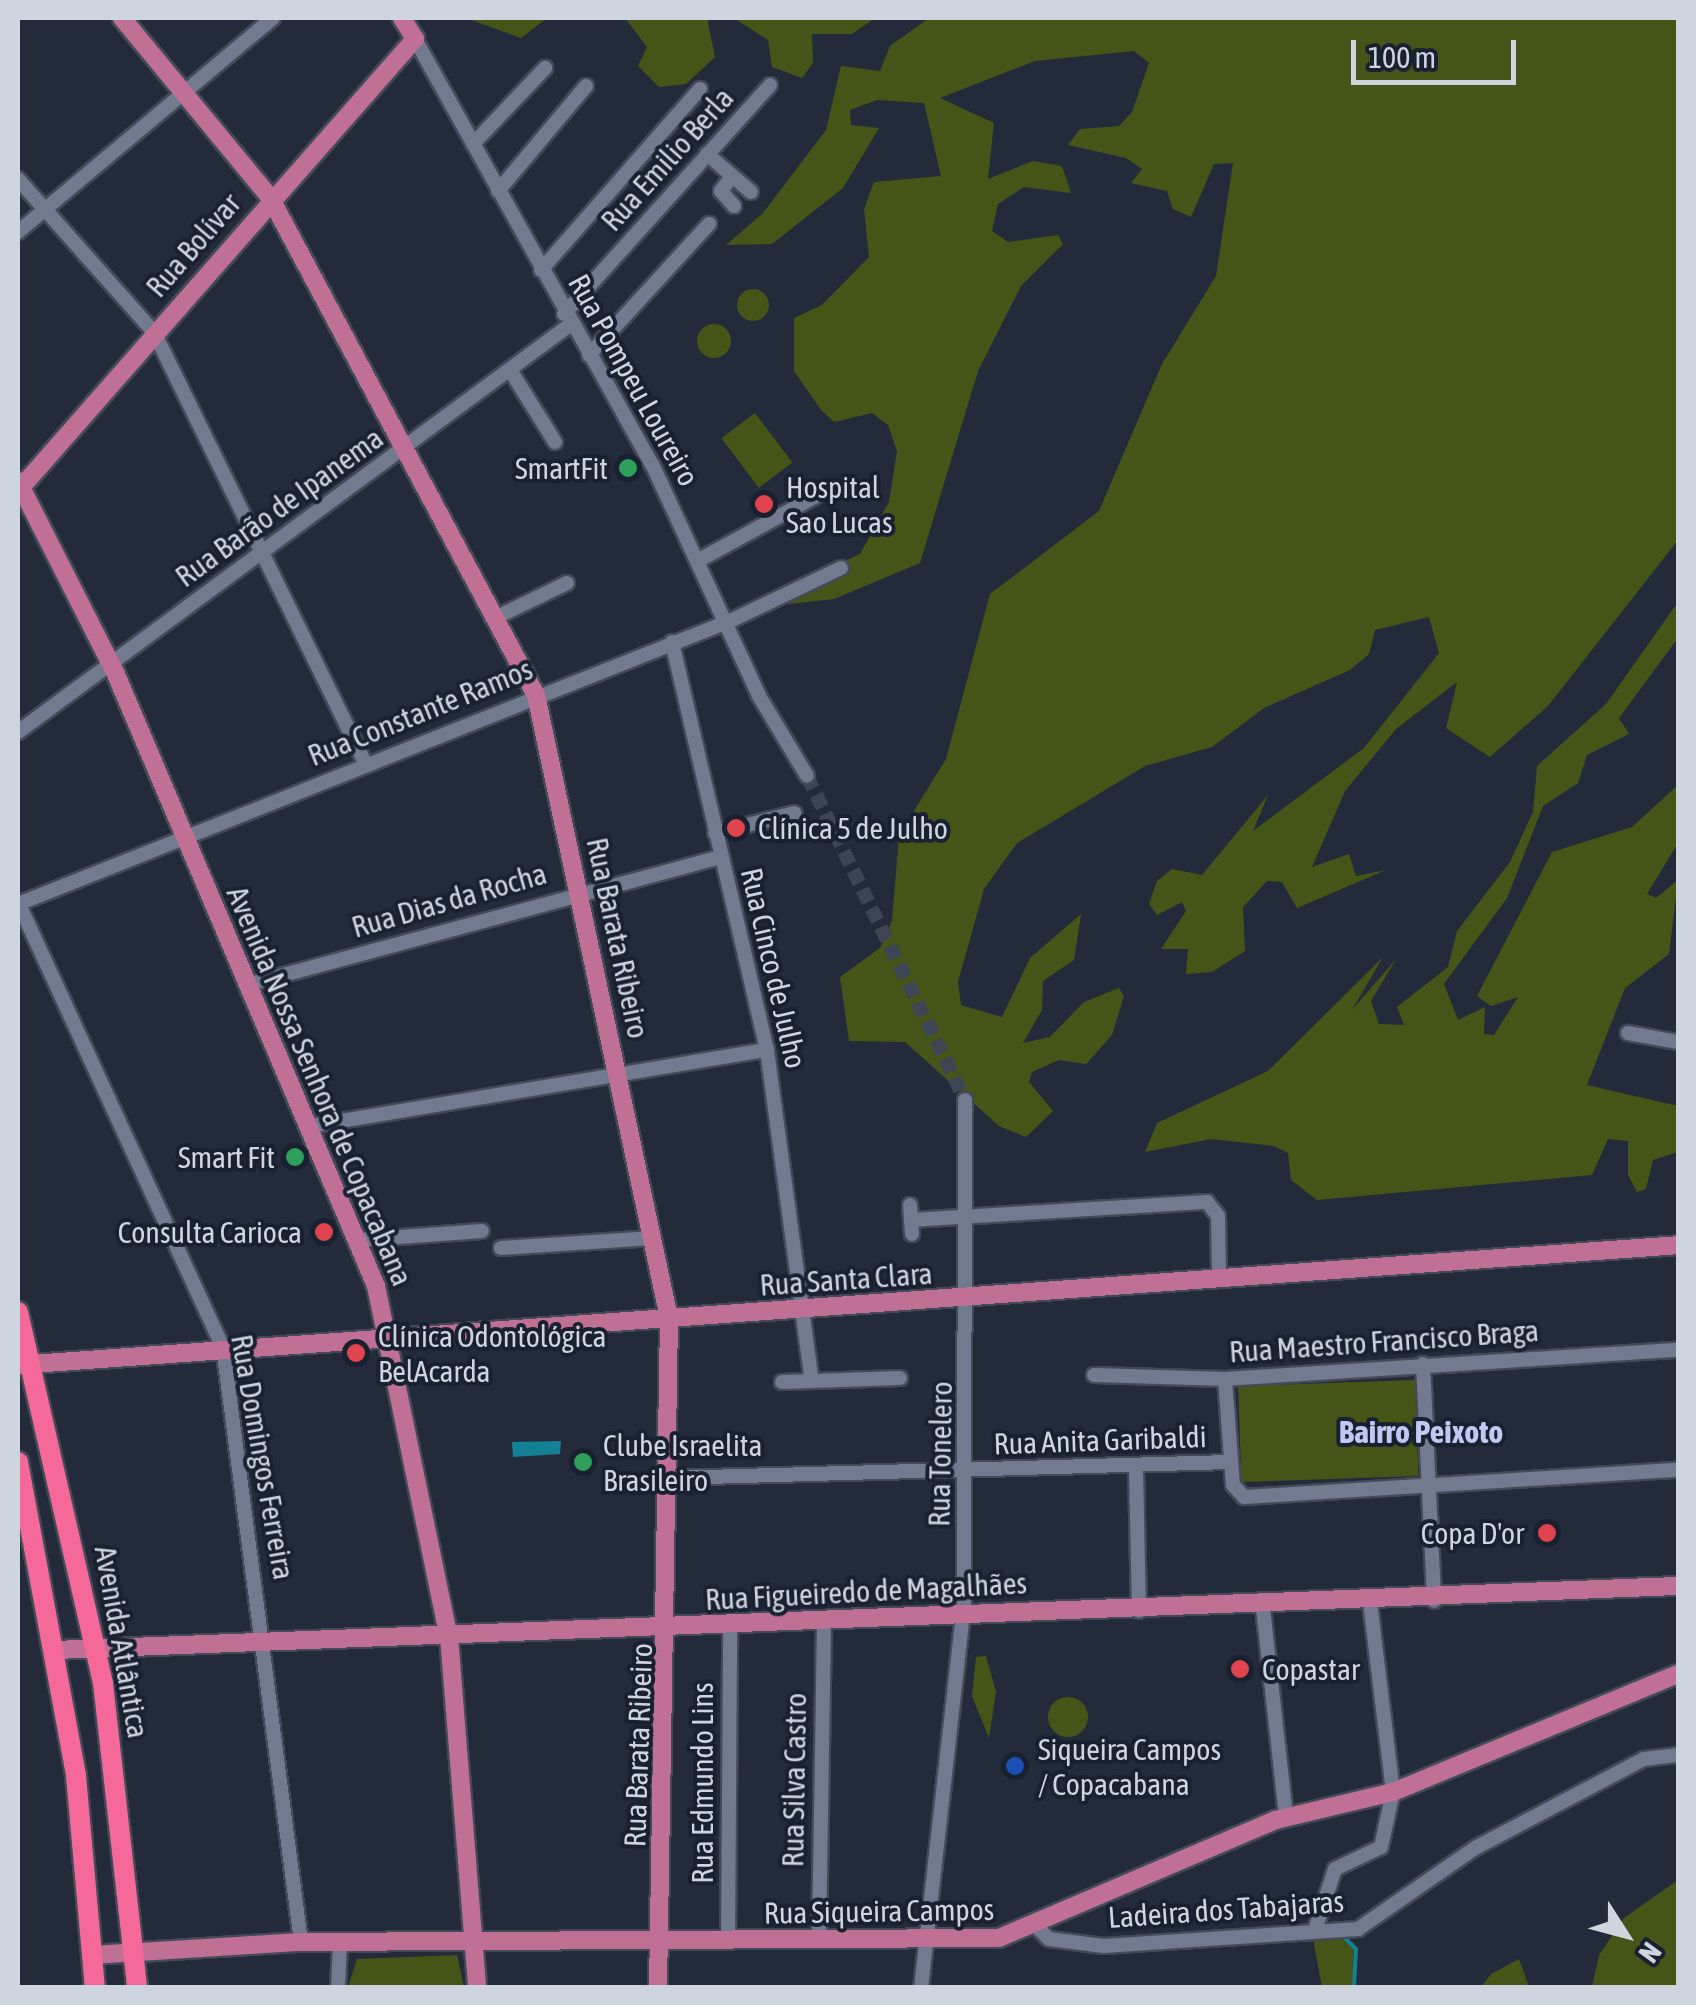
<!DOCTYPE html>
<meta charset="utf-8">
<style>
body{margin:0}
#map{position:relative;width:1696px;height:2005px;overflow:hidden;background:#232b3b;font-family:"Asap Condensed",sans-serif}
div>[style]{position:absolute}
.green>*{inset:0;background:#455517;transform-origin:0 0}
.round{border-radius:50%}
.water>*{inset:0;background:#138095}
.stream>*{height:4px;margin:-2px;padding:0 2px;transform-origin:2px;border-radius:2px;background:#138095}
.minor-tunnel>*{height:14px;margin-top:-7px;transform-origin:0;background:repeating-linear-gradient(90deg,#3d4454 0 14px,transparent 0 21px)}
.roads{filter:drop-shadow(2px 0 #434957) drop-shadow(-2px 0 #434957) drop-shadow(0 2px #434957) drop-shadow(0 -2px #434957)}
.minor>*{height:14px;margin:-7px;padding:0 7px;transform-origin:7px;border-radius:7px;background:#717a8e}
.major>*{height:18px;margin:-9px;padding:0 9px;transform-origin:9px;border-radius:9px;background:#c06f95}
.highway>*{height:20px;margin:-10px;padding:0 10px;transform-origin:10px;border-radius:10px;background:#f4689a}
.dots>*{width:28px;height:28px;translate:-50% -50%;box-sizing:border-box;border:5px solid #192131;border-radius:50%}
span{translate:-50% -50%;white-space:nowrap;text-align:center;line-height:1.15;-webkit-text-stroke:8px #192131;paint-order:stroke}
.street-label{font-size:30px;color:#cfd5df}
.poi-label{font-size:30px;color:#cfd5df}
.right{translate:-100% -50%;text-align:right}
.left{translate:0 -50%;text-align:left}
.neighbourhood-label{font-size:32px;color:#bfcaf4;font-weight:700}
.frame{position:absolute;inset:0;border:20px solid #cfd5df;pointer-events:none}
.north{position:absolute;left:1576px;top:1885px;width:100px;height:100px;-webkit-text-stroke:8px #192131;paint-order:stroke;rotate:126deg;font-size:28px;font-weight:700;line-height:40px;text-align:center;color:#cfd5df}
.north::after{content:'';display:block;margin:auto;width:35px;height:45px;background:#cfd5df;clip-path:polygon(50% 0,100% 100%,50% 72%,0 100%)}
.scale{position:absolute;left:1351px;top:40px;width:165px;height:45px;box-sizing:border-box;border:5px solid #cfd5df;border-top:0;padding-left:12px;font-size:30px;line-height:35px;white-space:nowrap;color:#cfd5df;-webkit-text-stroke:8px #192131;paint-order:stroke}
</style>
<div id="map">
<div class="green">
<i style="clip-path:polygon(466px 18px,547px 18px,521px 38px)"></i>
<i style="clip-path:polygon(625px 18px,707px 18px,715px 57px,686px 84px,659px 87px,638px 66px,647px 47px)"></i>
<i style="clip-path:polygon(734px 18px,875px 18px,852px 34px,812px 34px,813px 63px,802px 78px,772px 67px,768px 40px)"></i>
<i style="clip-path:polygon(929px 18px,1678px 18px,1678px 540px,1548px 706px,1490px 757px,1446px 728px,1457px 682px,1396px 729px,1345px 791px,1312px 867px,1349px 854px,1356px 876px,1386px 870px,1297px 908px,1282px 882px,1267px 881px,1243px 907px,1245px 951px,1212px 972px,1186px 974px,1188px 949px,1161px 949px,1186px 911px,1182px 902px,1157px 915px,1149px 904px,1157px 881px,1172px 869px,1202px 875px,1268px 795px,1253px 831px,1364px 748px,1439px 653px,1429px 617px,1375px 630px,1369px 654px,1350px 670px,1264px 708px,1212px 747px,1145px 766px,1017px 843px,984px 889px,958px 982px,961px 1005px,1002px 1017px,1030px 958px,1081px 914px,1074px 960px,1043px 981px,1042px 1010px,1023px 1043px,1050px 1037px,1084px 1002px,1119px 988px,1124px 996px,1112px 1035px,1086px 1064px,1059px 1060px,1032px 1072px,1029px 1082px,1053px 1111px,1026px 1137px,999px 1126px,905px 1042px,849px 1041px,840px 977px,880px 948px,892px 921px,899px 835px,946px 759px,990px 594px,1099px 511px,1162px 364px,1216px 276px,1233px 163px,1214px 164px,1191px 217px,1173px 209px,1167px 191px,1131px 183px,1142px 169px,1126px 158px,1068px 145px,1080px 129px,1119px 126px,1132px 112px,1149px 63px,1134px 51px,1035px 61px,940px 98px,994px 123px,988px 179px,1033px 161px,1062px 166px,1071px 193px,1024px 187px,998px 204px,992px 231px,1008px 242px,1058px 235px,1063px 244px,1021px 286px,978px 371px,920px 563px,834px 599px,741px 609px,860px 554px,889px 502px,897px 451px,888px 425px,872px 413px,834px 422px,821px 410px,794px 371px,794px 318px,822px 305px,869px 257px,864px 209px,874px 182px,941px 176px,924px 103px,877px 100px,850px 110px,851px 125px,879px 128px,843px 188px,772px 244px,726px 245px,763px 213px,826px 130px,841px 66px,880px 71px,890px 46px)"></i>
<i class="round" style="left:737px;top:289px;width:32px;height:32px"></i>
<i class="round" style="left:697px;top:324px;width:34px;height:34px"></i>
<i style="left:755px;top:413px;width:62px;height:42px;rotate:53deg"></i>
<i style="clip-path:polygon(1678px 602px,1678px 638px,1619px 718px,1629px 734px,1587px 755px,1578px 783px,1543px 806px,1507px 898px,1444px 984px,1458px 1020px,1485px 1007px,1484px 1034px,1494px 1035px,1518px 997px,1491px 1006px,1477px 996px,1552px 852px,1632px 827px,1678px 785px,1678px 843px,1647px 894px,1656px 898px,1678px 880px,1669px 954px,1625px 988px,1587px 1085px,1678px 1106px,1678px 1152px,1653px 1160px,1646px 1189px,1637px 1192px,1628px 1175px,1628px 1141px,1608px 1139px,1592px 1175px,1317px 1200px,1291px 1180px,1288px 1153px,1274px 1146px,1211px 1139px,1145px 1152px,1157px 1123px,1268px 1071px,1383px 957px,1352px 1010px,1396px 959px,1371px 1001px,1379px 1024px,1404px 1025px,1397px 1007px,1448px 967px,1457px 931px,1510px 862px,1533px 812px,1537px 766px,1606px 704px)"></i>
<i style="left:1415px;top:1380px;width:96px;height:177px;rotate:88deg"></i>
<i style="clip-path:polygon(986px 1656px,996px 1692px,989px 1738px,972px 1696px,976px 1657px)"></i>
<i class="round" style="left:1048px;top:1697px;width:40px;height:40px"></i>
<i style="clip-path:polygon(1678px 1880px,1678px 1987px,1592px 1987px,1599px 1955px,1624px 1918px)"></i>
<i style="clip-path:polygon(1311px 1928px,1354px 1943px,1353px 1987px,1322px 1987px)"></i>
<i style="clip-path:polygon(457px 1955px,464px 1987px,348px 1987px,357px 1959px)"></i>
<i style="clip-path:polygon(1519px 1959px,1529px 1987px,1481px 1987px,1491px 1974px)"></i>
</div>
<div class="water">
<i style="clip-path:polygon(561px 1441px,560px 1454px,513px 1457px,512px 1442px)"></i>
</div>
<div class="stream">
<i style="left:1341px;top:1934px;width:21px;rotate:45deg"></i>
<i style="left:1356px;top:1949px;width:39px;rotate:93deg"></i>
</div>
<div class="minor-tunnel">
<i style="left:807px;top:776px;width:360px;rotate:64deg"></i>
</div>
<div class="roads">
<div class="minor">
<i style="left:415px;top:39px;width:487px;rotate:60.9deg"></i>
<i style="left:652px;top:464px;width:255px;rotate:65.2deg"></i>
<i style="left:759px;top:696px;width:93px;rotate:59deg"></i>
<i style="left:473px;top:144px;width:105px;rotate:-46.5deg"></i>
<i style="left:707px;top:154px;width:58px;rotate:40.8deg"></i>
<i style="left:732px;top:176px;width:19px;rotate:126deg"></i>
<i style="left:721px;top:191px;width:20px;rotate:49deg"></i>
<i style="left:18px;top:179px;width:205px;rotate:48.4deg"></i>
<i style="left:154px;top:332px;width:480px;rotate:63.9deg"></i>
<i style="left:498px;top:191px;width:137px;rotate:-50deg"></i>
<i style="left:18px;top:232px;width:333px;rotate:-40deg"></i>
<i style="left:541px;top:270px;width:241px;rotate:-48.7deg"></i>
<i style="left:564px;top:314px;width:308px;rotate:-48deg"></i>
<i style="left:589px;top:355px;width:178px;rotate:-47.5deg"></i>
<i style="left:510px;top:370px;width:85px;rotate:58deg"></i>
<i style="left:701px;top:559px;width:131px;rotate:-28.7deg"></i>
<i style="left:495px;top:618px;width:80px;rotate:-25.9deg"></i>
<i style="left:672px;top:642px;width:419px;rotate:76.9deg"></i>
<i style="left:767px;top:1050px;width:334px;rotate:82.3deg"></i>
<i style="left:18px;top:732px;width:687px;rotate:-36.42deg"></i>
<i style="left:715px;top:833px;width:82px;rotate:-14deg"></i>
<i style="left:18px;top:902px;width:490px;rotate:65.3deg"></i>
<i style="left:223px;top:1347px;width:600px;rotate:82.53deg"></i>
<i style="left:18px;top:904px;width:766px;rotate:-21.68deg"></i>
<i style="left:730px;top:621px;width:123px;rotate:-25.5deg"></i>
<i style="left:250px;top:984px;width:488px;rotate:-15.1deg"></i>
<i style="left:1628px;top:1033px;width:51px;rotate:10.2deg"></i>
<i style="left:311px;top:1126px;width:462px;rotate:-9.5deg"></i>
<i style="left:910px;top:1205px;width:29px;rotate:86deg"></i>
<i style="left:911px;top:1220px;width:297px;rotate:-3.5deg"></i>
<i style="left:1207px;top:1202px;width:18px;rotate:52deg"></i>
<i style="left:1218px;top:1216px;width:59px;rotate:89deg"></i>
<i style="left:359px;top:1240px;width:123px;rotate:-4.2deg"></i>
<i style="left:501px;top:1248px;width:152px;rotate:-3.8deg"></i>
<i style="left:1423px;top:1364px;width:237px;rotate:87.3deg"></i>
<i style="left:1094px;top:1375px;width:131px;rotate:1.7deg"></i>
<i style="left:1225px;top:1379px;width:454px;rotate:-3.7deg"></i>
<i style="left:1225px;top:1379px;width:106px;rotate:85.7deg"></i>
<i style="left:1233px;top:1485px;width:16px;rotate:47deg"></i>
<i style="left:1244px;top:1497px;width:435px;rotate:-3.6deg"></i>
<i style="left:782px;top:1382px;width:118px;rotate:-1.9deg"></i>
<i style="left:1136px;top:1469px;width:142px;rotate:88.8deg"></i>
<i style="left:671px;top:1478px;width:560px;rotate:-1.64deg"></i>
<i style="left:1263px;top:1608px;width:209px;rotate:83.7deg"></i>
<i style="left:1036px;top:1926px;width:18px;rotate:45deg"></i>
<i style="left:1049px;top:1939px;width:55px;rotate:7.3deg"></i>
<i style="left:1104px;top:1946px;width:255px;rotate:-3.8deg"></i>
<i style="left:1358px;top:1929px;width:142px;rotate:-34.7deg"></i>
<i style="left:1475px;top:1848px;width:191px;rotate:-27.8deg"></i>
<i style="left:1644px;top:1759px;width:34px;rotate:-7deg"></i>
<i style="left:1316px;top:1927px;width:61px;rotate:-71.9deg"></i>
<i style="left:1335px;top:1869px;width:51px;rotate:-25.6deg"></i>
<i style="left:1381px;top:1847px;width:56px;rotate:-77.7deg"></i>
<i style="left:1393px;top:1792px;width:190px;rotate:-96.9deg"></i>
<i style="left:728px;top:1941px;width:317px;rotate:-89.6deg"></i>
<i style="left:819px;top:1941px;width:321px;rotate:-89.1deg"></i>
<i style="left:338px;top:1988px;width:46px;rotate:-87.5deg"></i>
<i style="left:921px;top:1988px;width:386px;rotate:-83.6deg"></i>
<i style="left:964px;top:1604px;width:504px;rotate:-89.89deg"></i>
</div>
<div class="major">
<i style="left:122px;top:18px;width:234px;rotate:50.5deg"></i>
<i style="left:271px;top:199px;width:562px;rotate:61.89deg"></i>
<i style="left:536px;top:695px;width:637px;rotate:77.95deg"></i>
<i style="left:669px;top:1318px;width:670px;rotate:90.94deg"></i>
<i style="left:18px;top:481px;width:214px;rotate:63.1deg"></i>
<i style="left:115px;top:672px;width:667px;rotate:66.97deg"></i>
<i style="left:376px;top:1286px;width:359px;rotate:78.3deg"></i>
<i style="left:449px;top:1637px;width:352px;rotate:85.4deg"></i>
<i style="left:18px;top:491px;width:602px;rotate:-48.71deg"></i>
<i style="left:415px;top:39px;width:25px;rotate:-122deg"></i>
<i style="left:18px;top:1365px;width:1664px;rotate:-4.13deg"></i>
<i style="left:55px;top:1650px;width:1624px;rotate:-2.26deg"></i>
<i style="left:92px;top:1955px;width:209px;rotate:-3.6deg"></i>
<i style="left:301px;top:1942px;width:698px;rotate:-0.33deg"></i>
<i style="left:999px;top:1938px;width:301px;rotate:-23.1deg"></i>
<i style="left:1276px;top:1820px;width:120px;rotate:-13.5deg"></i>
<i style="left:1393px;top:1792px;width:308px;rotate:-22.5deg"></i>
</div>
<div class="highway">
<i style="left:18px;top:1312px;width:381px;rotate:77.1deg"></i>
<i style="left:103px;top:1683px;width:307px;rotate:83.6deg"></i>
<i style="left:18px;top:1462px;width:319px;rotate:79.5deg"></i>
<i style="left:76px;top:1776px;width:213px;rotate:84.9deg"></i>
</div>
</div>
<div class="dots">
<i style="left:628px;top:468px;background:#2e9e5b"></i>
<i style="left:764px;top:504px;background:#e0444e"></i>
<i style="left:736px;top:828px;background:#e0444e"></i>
<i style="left:295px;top:1157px;background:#2e9e5b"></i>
<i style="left:324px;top:1232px;background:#e0444e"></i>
<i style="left:356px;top:1353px;background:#e0444e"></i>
<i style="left:583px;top:1462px;background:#2e9e5b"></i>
<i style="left:1547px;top:1533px;background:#e0444e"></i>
<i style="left:1240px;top:1669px;background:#e0444e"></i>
<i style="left:1015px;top:1766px;background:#1a4fb4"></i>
</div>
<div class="street-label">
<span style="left:667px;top:159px;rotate:-48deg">Rua Emilio Berla</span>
<span style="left:193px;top:245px;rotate:-49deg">Rua Bolívar</span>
<span style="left:634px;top:380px;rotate:61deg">Rua Pompeu Loureiro</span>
<span style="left:279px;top:507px;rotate:-36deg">Rua Barão de Ipanema</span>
<span style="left:420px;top:712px;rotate:-22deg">Rua Constante Ramos</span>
<span style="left:449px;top:900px;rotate:-16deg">Rua Dias da Rocha</span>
<span style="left:618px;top:938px;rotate:78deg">Rua Barata Ribeiro</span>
<span style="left:774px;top:968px;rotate:77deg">Rua Cinco de Julho</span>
<span style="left:320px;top:1086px;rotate:67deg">Avenida Nossa Senhora de Copacabana</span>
<span style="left:846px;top:1279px;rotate:-4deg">Rua Santa Clara</span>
<span style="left:1384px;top:1341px;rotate:-4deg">Rua Maestro Francisco Braga</span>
<span style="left:1100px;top:1440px;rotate:-2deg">Rua Anita Garibaldi</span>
<span style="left:940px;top:1454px;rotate:-89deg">Rua Tonelero</span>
<span style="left:263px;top:1457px;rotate:80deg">Rua Domingos Ferreira</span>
<span style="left:866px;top:1591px;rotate:-3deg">Rua Figueiredo de Magalhães</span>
<span style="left:122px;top:1642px;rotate:80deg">Avenida Atlântica</span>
<span style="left:638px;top:1745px;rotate:-88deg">Rua Barata Ribeiro</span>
<span style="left:794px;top:1780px;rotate:-89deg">Rua Silva Castro</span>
<span style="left:702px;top:1783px;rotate:-90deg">Rua Edmundo Lins</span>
<span style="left:1226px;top:1909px;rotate:-4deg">Ladeira dos Tabajaras</span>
<span style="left:879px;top:1911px;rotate:-1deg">Rua Siqueira Campos</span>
</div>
<div class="poi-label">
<span class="right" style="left:608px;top:468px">SmartFit</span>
<span class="left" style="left:786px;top:504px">Hospital<br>Sao Lucas</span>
<span class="left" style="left:758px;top:828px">Clínica 5 de Julho</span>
<span class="right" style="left:275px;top:1157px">Smart Fit</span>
<span class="right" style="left:302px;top:1232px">Consulta Carioca</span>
<span class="left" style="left:378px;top:1353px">Clínica Odontológica<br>BelAcarda</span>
<span class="left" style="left:603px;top:1462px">Clube Israelita<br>Brasileiro</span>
<span class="right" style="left:1524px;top:1533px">Copa D'or</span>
<span class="left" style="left:1262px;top:1669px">Copastar</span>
<span class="left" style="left:1038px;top:1766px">Siqueira Campos<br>/ Copacabana</span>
</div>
<div class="neighbourhood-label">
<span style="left:1421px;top:1432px">Bairro Peixoto</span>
</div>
<div class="frame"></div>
<div class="north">N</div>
<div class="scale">100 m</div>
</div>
